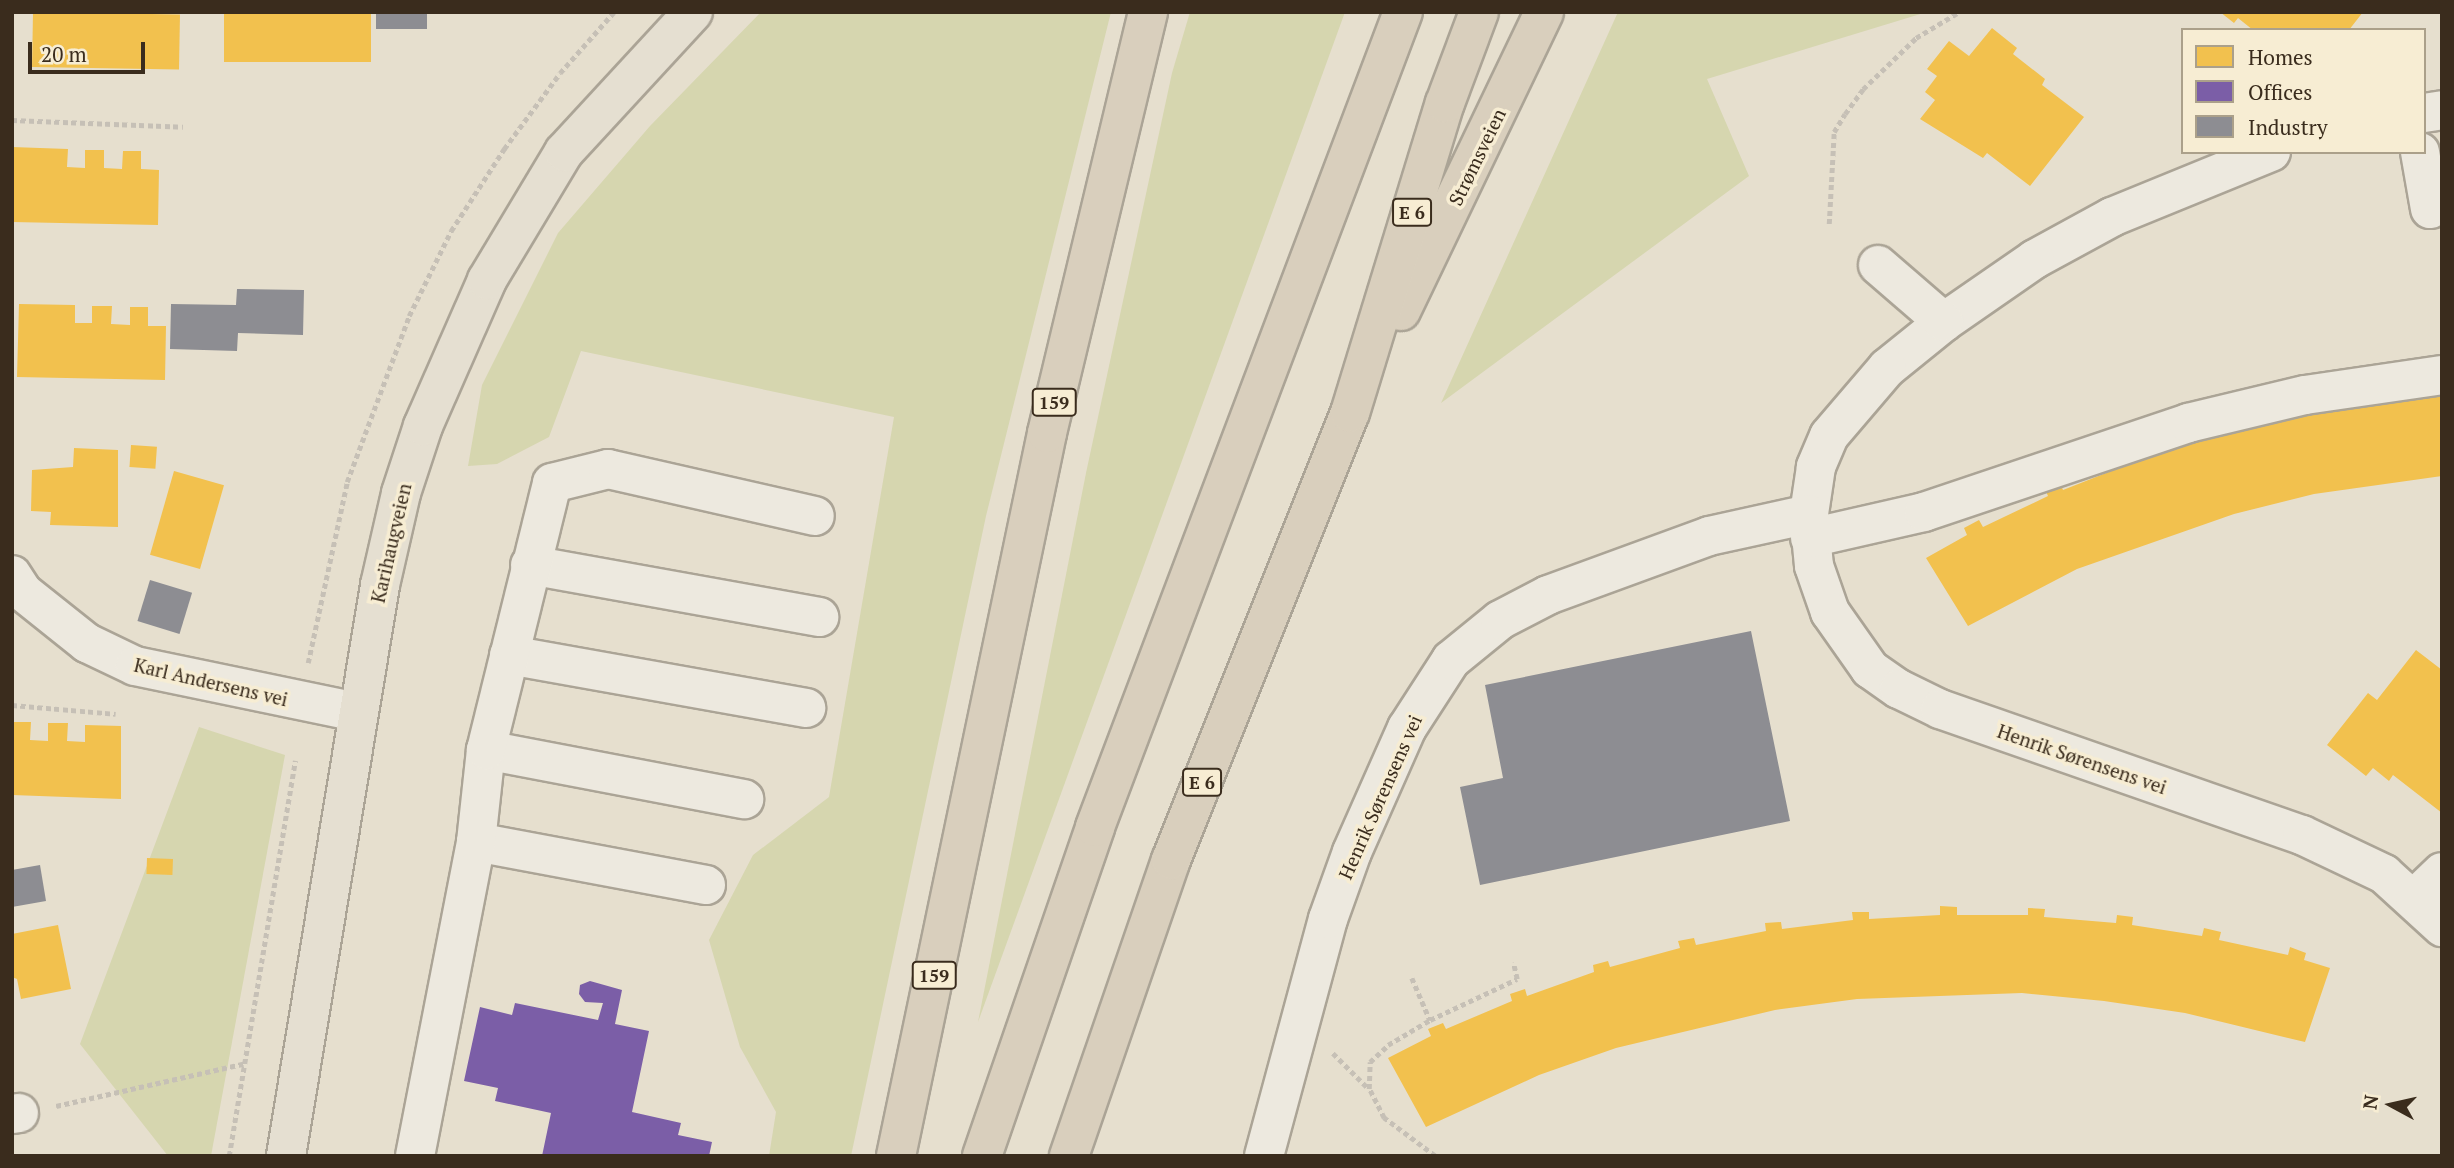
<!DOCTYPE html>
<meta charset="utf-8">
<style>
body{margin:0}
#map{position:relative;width:2454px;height:1168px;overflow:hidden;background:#e6dfce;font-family:"PT Serif",serif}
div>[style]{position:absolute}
.green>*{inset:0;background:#d6d6af}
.homes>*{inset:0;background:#f2c14e;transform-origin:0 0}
.offices>*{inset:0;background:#7b5ea7}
.industry>*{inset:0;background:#8d8d92;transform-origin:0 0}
.path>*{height:4.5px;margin-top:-2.25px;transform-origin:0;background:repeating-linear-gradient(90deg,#c6c0b6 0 5px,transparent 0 8.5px)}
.roads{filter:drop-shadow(2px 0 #aba496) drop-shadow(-2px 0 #aba496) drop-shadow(0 2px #aba496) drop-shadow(0 -2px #aba496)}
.minor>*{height:38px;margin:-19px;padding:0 19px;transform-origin:19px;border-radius:19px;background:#ede9df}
.major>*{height:38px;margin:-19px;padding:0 19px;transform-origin:19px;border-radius:19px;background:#e5dfd1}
.highway>*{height:38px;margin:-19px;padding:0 19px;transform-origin:19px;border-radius:19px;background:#d9cfbd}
span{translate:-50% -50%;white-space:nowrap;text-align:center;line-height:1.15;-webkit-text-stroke:7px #f7edd3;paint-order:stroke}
.shield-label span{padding:2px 5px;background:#f7edd3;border:2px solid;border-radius:5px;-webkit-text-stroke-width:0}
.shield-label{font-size:18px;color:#3a2c1d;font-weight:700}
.street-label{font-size:19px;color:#3a2c1d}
.frame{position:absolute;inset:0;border:14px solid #3a2c1d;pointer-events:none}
.legend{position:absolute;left:2181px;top:28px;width:245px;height:126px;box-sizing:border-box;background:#f7edd3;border:2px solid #aba08a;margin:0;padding:9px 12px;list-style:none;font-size:21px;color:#3a2c1d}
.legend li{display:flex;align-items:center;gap:14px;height:35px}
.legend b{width:35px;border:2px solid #aba08a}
.north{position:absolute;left:2356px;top:1070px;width:70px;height:70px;-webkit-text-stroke:5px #f7edd3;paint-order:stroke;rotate:278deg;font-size:19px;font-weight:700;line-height:28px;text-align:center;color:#3a2c1d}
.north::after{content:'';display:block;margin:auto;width:24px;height:32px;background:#3a2c1d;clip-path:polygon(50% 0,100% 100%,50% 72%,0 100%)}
.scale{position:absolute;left:28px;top:42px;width:117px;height:32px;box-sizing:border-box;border:4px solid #3a2c1d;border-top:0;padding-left:9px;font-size:21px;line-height:24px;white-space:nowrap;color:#3a2c1d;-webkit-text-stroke:5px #f7edd3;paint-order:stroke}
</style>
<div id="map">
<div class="green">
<i style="clip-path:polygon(761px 12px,1111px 12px,986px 516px,851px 1156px,769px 1156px,776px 1112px,740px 1047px,709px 940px,753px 855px,829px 797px,894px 417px,581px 351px,549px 437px,497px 464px,468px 466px,482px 385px,558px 233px,650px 126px)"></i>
<i style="clip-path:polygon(1190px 12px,1345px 12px,978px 1022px,1086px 473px,1172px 73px)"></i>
<i style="clip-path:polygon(1618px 12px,1927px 12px,1707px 79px,1749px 176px,1441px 403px)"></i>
<i style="clip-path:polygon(199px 727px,285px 755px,211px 1156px,168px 1156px,80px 1044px)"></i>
</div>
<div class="homes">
<i style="left:33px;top:12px;width:147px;height:55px;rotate:1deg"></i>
<i style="left:224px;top:12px;width:147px;height:50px"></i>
<i style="clip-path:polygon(2220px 12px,2363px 12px,2349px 30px,2253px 30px,2238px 18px,2234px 23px)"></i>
<i style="clip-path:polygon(1992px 28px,2017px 48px,2013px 54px,2045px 79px,2042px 85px,2084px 117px,2030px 186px,1987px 153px,1983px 158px,1920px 119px,1935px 100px,1925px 92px,1937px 76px,1927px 69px,1949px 41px,1969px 56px)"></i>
<i style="clip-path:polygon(12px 147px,68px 149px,67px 167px,85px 168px,85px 150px,104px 150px,104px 168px,122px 169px,123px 151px,141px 151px,141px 169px,159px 170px,158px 225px,12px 222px)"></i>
<i style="clip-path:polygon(19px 304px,75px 305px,75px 323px,92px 323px,92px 306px,112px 306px,111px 324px,130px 325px,130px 307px,148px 307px,148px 326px,166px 326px,165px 380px,17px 377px)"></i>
<i style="clip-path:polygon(2442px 396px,2442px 476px,2314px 494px,2234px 514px,2077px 569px,1968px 626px,1926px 558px,1967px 535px,1964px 528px,1979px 520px,1983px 527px,2048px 496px,2045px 489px,2060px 483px,2063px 490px,2129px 464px,2127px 456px,2143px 452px,2145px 459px,2213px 437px,2212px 430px,2229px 433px,2298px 417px,2298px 409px,2314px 407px,2315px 414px)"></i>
<i style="left:131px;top:445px;width:26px;height:22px;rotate:4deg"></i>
<i style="clip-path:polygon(74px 448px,118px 450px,118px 527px,50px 525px,51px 512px,31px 511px,32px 470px,73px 467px)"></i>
<i style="left:174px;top:471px;width:52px;height:87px;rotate:16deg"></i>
<i style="clip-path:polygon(2416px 650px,2442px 670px,2442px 813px,2393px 775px,2389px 781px,2373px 768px,2366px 776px,2327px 745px,2368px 693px,2377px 700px)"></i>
<i style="clip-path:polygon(12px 722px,31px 722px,30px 740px,48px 741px,48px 723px,68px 723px,67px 741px,85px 742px,85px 725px,121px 726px,121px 799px,12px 795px)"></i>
<i style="left:147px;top:858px;width:26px;height:16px;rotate:2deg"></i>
<i style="clip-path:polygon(1940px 906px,1957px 907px,1957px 915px,2028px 915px,2028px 908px,2045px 909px,2044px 917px,2116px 923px,2117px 915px,2133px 917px,2132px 925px,2202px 936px,2204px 928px,2221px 932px,2219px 940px,2288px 955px,2290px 947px,2306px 953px,2304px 960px,2330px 968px,2305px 1042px,2185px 1013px,2104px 1001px,2022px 993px,1857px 999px,1775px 1010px,1616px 1048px,1539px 1075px,1426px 1127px,1388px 1058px,1431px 1036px,1428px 1029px,1443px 1023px,1446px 1029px,1512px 1001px,1510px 994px,1525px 989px,1527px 996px,1594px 972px,1593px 965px,1608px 961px,1610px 967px,1680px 948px,1678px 941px,1694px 938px,1696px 945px,1766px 931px,1765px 923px,1781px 922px,1782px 929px,1853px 920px,1852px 912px,1869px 912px,1869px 919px,1940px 915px)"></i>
<i style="clip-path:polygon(58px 925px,71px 989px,21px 999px,17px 979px,12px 977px,12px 934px)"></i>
</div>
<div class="offices">
<i style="clip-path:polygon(590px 981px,622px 990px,615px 1024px,649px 1031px,632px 1112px,681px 1123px,678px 1135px,712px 1142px,709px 1156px,542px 1156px,551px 1113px,495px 1101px,498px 1088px,464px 1081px,480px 1007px,512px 1015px,515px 1003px,598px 1020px,603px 1003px,585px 1002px,579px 994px,580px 985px)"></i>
</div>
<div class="industry">
<i style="left:376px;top:12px;width:51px;height:17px"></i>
<i style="clip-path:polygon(237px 289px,304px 290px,303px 335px,238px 333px,237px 351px,170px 349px,171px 304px,236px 305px)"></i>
<i style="left:150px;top:580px;width:44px;height:43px;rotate:17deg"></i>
<i style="clip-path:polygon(1751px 631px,1790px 821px,1480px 885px,1460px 787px,1503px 778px,1485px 685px)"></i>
<i style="clip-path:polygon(40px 865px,46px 901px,12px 907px,12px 870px)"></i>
</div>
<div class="path">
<i style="left:12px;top:120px;width:171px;rotate:2.3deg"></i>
<i style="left:1829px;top:224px;width:92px;rotate:-86.9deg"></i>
<i style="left:1834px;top:132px;width:21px;rotate:-59deg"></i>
<i style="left:1845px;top:114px;width:31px;rotate:-54deg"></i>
<i style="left:1863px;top:89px;width:74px;rotate:-43.9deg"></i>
<i style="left:1916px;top:38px;width:50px;rotate:-31.2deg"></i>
<i style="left:308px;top:663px;width:185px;rotate:-77.8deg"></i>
<i style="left:347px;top:482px;width:177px;rotate:-69.5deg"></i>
<i style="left:409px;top:316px;width:95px;rotate:-63.7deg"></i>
<i style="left:451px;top:231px;width:98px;rotate:-57.1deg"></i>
<i style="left:504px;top:149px;width:94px;rotate:-53.6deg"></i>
<i style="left:560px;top:73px;width:81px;rotate:-48.5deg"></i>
<i style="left:12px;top:705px;width:104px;rotate:4.9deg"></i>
<i style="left:1412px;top:978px;width:46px;rotate:66.8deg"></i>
<i style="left:1333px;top:1053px;width:51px;rotate:45deg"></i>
<i style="left:56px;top:1106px;width:192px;rotate:-12.7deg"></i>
<i style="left:229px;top:1156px;width:401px;rotate:-80.5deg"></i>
<i style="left:1435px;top:1156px;width:64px;rotate:-143.3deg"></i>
<i style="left:1384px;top:1118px;width:33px;rotate:-117deg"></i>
<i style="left:1369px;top:1089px;width:27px;rotate:-88deg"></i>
<i style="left:1370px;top:1062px;width:25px;rotate:-43deg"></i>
<i style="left:1388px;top:1045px;width:49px;rotate:-30.8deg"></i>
<i style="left:1430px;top:1020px;width:96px;rotate:-25.2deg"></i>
<i style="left:1517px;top:979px;width:17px;rotate:-103deg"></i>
</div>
<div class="roads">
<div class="minor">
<i style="left:2424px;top:113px;width:18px;rotate:-9deg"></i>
<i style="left:2271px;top:152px;width:172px;rotate:157.8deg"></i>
<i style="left:2112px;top:217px;width:88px;rotate:151.4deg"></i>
<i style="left:2035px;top:259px;width:111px;rotate:145.3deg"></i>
<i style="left:1944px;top:322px;width:73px;rotate:141.1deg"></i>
<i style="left:1887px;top:368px;width:89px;rotate:130.5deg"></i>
<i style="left:1829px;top:436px;width:34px;rotate:113deg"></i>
<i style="left:1816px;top:467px;width:48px;rotate:98.5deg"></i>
<i style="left:1809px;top:514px;width:52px;rotate:84.5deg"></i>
<i style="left:1814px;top:566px;width:49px;rotate:70.8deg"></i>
<i style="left:1830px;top:612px;width:70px;rotate:54.9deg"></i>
<i style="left:1870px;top:669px;width:35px;rotate:35deg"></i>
<i style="left:1899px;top:689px;width:46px;rotate:26deg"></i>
<i style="left:1940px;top:709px;width:383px;rotate:19.2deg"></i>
<i style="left:2302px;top:835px;width:91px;rotate:25.4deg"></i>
<i style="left:2384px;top:874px;width:79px;rotate:42.4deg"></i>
<i style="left:2420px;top:152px;width:58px;rotate:80deg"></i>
<i style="left:1878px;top:265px;width:87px;rotate:40.8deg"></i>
<i style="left:1810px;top:538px;width:117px;rotate:-12.8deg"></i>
<i style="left:1924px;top:512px;width:279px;rotate:-18.6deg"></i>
<i style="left:2188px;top:423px;width:120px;rotate:-13.5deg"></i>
<i style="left:2305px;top:395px;width:138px;rotate:-8.3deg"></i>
<i style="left:530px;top:565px;width:294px;rotate:10.2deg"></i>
<i style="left:12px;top:575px;width:20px;rotate:57deg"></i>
<i style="left:23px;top:592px;width:82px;rotate:38.6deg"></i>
<i style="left:87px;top:643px;width:53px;rotate:25.6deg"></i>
<i style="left:135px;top:666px;width:228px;rotate:11.7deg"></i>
<i style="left:509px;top:655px;width:302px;rotate:10.1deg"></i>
<i style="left:486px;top:750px;width:263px;rotate:10.8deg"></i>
<i style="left:476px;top:842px;width:234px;rotate:10.6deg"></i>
<i style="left:2415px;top:898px;width:37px;rotate:-44deg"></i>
<i style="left:12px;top:1114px;width:7px;rotate:-8deg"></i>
<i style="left:415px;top:1156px;width:320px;rotate:-79deg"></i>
<i style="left:476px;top:842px;width:93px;rotate:-83.8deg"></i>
<i style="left:486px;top:750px;width:275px;rotate:-76.1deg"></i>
<i style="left:552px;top:483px;width:58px;rotate:-14deg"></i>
<i style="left:608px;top:469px;width:212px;rotate:12.8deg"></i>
<i style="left:1264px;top:1156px;width:245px;rotate:-74.9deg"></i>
<i style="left:1328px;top:919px;width:71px;rotate:-70.3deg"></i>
<i style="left:1352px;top:852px;width:136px;rotate:-66.1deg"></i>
<i style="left:1407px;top:728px;width:81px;rotate:-57.1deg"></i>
<i style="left:1451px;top:660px;width:63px;rotate:-39.2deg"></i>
<i style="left:1500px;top:620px;width:54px;rotate:-27.5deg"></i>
<i style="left:1548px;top:595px;width:171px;rotate:-20.1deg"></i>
<i style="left:1709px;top:536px;width:102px;rotate:-12.4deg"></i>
</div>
<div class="major">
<i style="left:286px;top:1156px;width:579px;rotate:-80.65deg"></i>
<i style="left:380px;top:585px;width:94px;rotate:-77.1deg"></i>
<i style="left:401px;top:493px;width:71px;rotate:-71.8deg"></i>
<i style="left:423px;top:426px;width:159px;rotate:-66.3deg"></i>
<i style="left:487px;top:280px;width:149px;rotate:-59deg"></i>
<i style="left:564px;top:152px;width:190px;rotate:-47.3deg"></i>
</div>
<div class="highway">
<i style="left:1401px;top:311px;width:331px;rotate:-64.4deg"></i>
<i style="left:896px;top:1156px;width:739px;rotate:-78.2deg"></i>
<i style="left:1047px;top:433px;width:433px;rotate:-76.5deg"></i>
<i style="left:982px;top:1156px;width:348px;rotate:-71deg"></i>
<i style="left:1095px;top:827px;width:871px;rotate:-69.3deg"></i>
<i style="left:1069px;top:1156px;width:313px;rotate:-71deg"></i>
<i style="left:1171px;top:860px;width:482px;rotate:-68.2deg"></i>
<i style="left:1350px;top:413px;width:324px;rotate:-73deg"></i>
<i style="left:1445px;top:103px;width:97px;rotate:-69.5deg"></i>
</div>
</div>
<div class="shield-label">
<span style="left:1412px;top:212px">E 6</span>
<span style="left:1054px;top:402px">159</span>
<span style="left:1202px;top:782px">E 6</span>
<span style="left:934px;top:975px">159</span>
</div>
<div class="street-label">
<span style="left:1477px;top:157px;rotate:-64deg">Strømsveien</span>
<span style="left:391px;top:543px;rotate:-77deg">Karihaugveien</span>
<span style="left:211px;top:682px;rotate:13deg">Karl Andersens vei</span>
<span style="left:2082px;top:759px;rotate:19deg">Henrik Sørensens vei</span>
<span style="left:1380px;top:797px;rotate:-66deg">Henrik Sørensens vei</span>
</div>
<div class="frame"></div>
<ul class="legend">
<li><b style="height:19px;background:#f2c14e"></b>Homes</li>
<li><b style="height:19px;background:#7b5ea7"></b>Offices</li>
<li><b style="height:19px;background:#8d8d92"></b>Industry</li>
</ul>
<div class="north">N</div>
<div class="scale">20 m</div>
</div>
